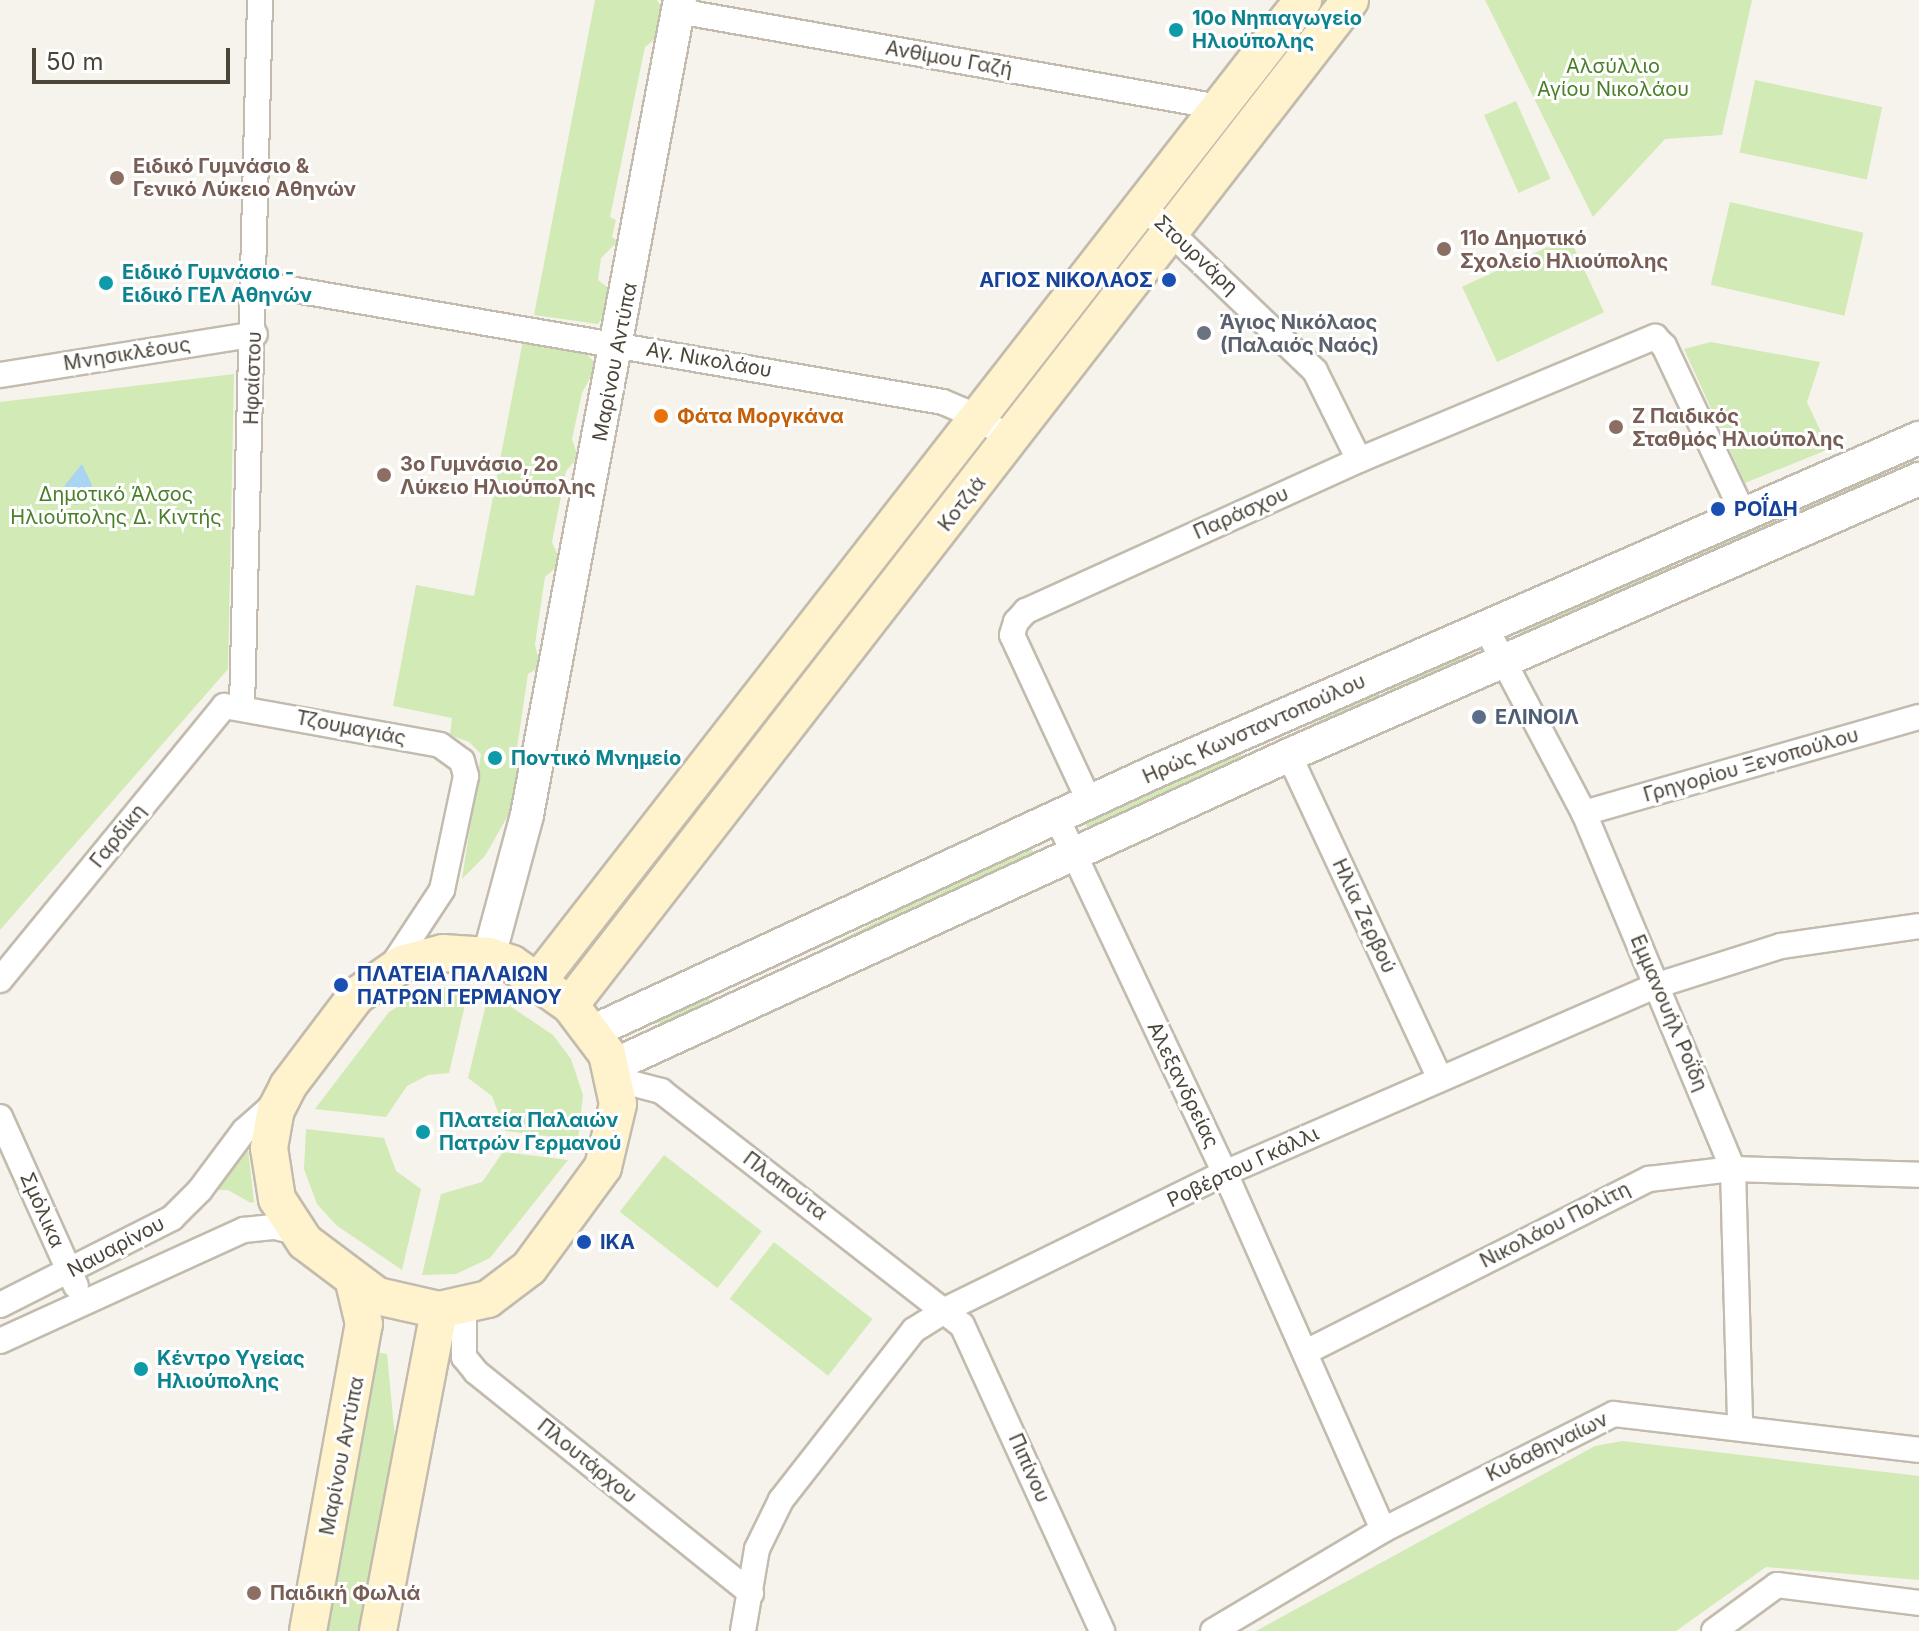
<!DOCTYPE html>
<meta charset="utf-8">
<style>
body{margin:0}
#map{position:relative;width:1919px;height:1631px;overflow:hidden;background:#f6f3ec;font-family:Inter,sans-serif}
div>[style]{position:absolute}
.green>*{inset:0;background:#d2eab5;transform-origin:0 0}
.water>*{inset:0;background:#a9d4f2}
.roads{filter:drop-shadow(2px 0 #c2bbae) drop-shadow(-2px 0 #c2bbae) drop-shadow(0 2px #c2bbae) drop-shadow(0 -2px #c2bbae)}
.minor>*{height:24px;margin:-12px;padding:0 12px;transform-origin:12px;border-radius:12px;background:#fff}
.tertiary>*{height:32px;margin:-16px;padding:0 16px;transform-origin:16px;border-radius:16px;background:#fff}
.secondary>*{height:36px;margin:-18px;padding:0 18px;transform-origin:18px;border-radius:18px;background:#fff3cd}
.dots>*{width:22px;height:22px;translate:-50% -50%;box-sizing:border-box;border:4px solid #fff;border-radius:50%}
span{translate:-50% -50%;white-space:nowrap;text-align:center;line-height:1.15;-webkit-text-stroke:6px #fff;paint-order:stroke}
.culture-label{font-size:20px;color:#0d838f;font-weight:700}
.left{translate:0 -50%;text-align:left}
.street-label{font-size:20px;color:#4b4439}
.park-label{font-size:20px;color:#4a7f2a}
.education-label{font-size:20px;color:#785e54;font-weight:700}
.transit-label{font-size:20px;color:#164399;font-weight:700}
.right{translate:-100% -50%;text-align:right}
.worship-label{font-size:20px;color:#5b616d;font-weight:700}
.food-label{font-size:20px;color:#c56008;font-weight:700}
.service-label{font-size:20px;color:#4e5e75;font-weight:700}
.scale{position:absolute;left:32px;top:48px;width:198px;height:36px;box-sizing:border-box;border:4px solid #4b4439;border-top:0;padding-left:10px;font-size:24px;line-height:28px;white-space:nowrap;color:#4b4439;-webkit-text-stroke:6px #fff;paint-order:stroke}
</style>
<div id="map">
<div class="green">
<i style="clip-path:polygon(595px 0,657px 0,661px 6px,655px 39px,645px 47px,610px 217px,616px 220px,612px 237px,618px 241px,601px 258px,598px 280px,610px 289px,606px 313px,598px 324px,534px 315px)"></i>
<i style="clip-path:polygon(1485px 0,1752px 0,1722px 135px,1665px 139px,1593px 217px)"></i>
<i style="left:1755px;top:80px;width:130px;height:74px;rotate:12deg"></i>
<i style="left:1516px;top:101px;width:85px;height:35px;rotate:66deg"></i>
<i style="left:1730px;top:202px;width:137px;height:85px;rotate:13deg"></i>
<i style="left:1569px;top:237px;width:83px;height:118px;rotate:65deg"></i>
<i style="clip-path:polygon(523px 340px,586px 353px,597px 365px,582px 393px,572px 439px,578px 457px,566px 471px,552px 542px,561px 563px,545px 577px,535px 644px,540px 667px,528px 674px,517px 748px,524px 766px,514px 805px,485px 856px,462px 879px,481px 754px,469px 742px,450px 735px,452px 718px,393px 706px,416px 585px,474px 596px)"></i>
<i style="clip-path:polygon(1711px 342px,1820px 362px,1807px 402px,1829px 449px,1745px 483px,1684px 349px)"></i>
<i style="clip-path:polygon(234px 374px,228px 669px,0 930px,0 402px)"></i>
<i style="left:963px;top:458px;width:12px;height:240px;rotate:35deg"></i>
<i style="left:1884px;top:469px;width:14px;height:222px;rotate:69deg"></i>
<i style="left:1672px;top:561px;width:14px;height:168px;rotate:69deg"></i>
<i style="left:1466px;top:651px;width:13px;height:88px;rotate:67deg"></i>
<i style="left:811px;top:654px;width:12px;height:217px;rotate:35deg"></i>
<i style="left:1377px;top:691px;width:13px;height:142px;rotate:63deg"></i>
<i style="clip-path:polygon(1239px 750px,1244px 763px,1092px 831px,1086px 826px,1086px 818px)"></i>
<i style="clip-path:polygon(674px 830px,686px 839px,591px 960px,582px 953px)"></i>
<i style="left:1029px;top:844px;width:13px;height:315px;rotate:63deg"></i>
<i style="clip-path:polygon(446px 987px,469px 988px,449px 1073px,428px 1075px,407px 1086px,386px 1117px,315px 1109px,389px 1012px,416px 995px)"></i>
<i style="clip-path:polygon(489px 992px,553px 1035px,571px 1059px,583px 1095px,578px 1140px,505px 1131px,492px 1096px,468px 1078px)"></i>
<i style="clip-path:polygon(705px 992px,712px 1005px,666px 1026px,658px 1023px,656px 1018px)"></i>
<i style="clip-path:polygon(306px 1129px,384px 1138px,396px 1171px,421px 1189px,402px 1270px,336px 1225px,317px 1204px,304px 1169px)"></i>
<i style="clip-path:polygon(248px 1149px,254px 1202px,251px 1203px,228px 1190px,216px 1190px)"></i>
<i style="clip-path:polygon(503px 1152px,568px 1160px,490px 1258px,456px 1274px,422px 1275px,441px 1194px,482px 1182px)"></i>
<i style="left:664px;top:1155px;width:124px;height:72px;rotate:38deg"></i>
<i style="left:774px;top:1242px;width:125px;height:72px;rotate:38deg"></i>
<i style="clip-path:polygon(376px 1352px,387px 1354px,395px 1438px,359px 1631px,324px 1631px)"></i>
<i style="clip-path:polygon(1622px 1441px,1919px 1476px,1919px 1580px,1766px 1567px,1676px 1631px,1256px 1631px,1595px 1446px)"></i>
</div>
<div class="water">
<i style="clip-path:polygon(82px 464px,92px 485px,86px 501px,76px 505px,64px 495px,65px 485px)"></i>
</div>
<div class="roads">
<div class="minor">
<i style="left:678px;top:11px;width:549px;rotate:10.06deg"></i>
<i style="left:1143px;top:206px;width:238px;rotate:43.8deg"></i>
<i style="left:1315px;top:371px;width:99px;rotate:63.7deg"></i>
<i style="left:255px;top:283px;width:698px;rotate:9.81deg"></i>
<i style="left:943px;top:402px;width:38px;rotate:23deg"></i>
<i style="left:978px;top:417px;width:40px;rotate:34.9deg"></i>
<i style="left:0;top:375px;width:258px;rotate:-9.1deg"></i>
<i style="left:1486px;top:628px;width:209px;rotate:62.1deg"></i>
<i style="left:1584px;top:813px;width:386px;rotate:67.3deg"></i>
<i style="left:1733px;top:1169px;width:258px;rotate:88.4deg"></i>
<i style="left:242px;top:707px;width:707px;rotate:-88.54deg"></i>
<i style="left:1289px;top:755px;width:355px;rotate:65deg"></i>
<i style="left:1090px;top:803px;width:185px;rotate:-114.9deg"></i>
<i style="left:1012px;top:635px;width:14px;rotate:-73deg"></i>
<i style="left:1016px;top:622px;width:15px;rotate:-48deg"></i>
<i style="left:1026px;top:611px;width:366px;rotate:-24.4deg"></i>
<i style="left:1359px;top:460px;width:321px;rotate:-22.6deg"></i>
<i style="left:1655px;top:337px;width:13px;rotate:45deg"></i>
<i style="left:1664px;top:346px;width:187px;rotate:64.7deg"></i>
<i style="left:1584px;top:813px;width:348px;rotate:-16deg"></i>
<i style="left:1057px;top:818px;width:393px;rotate:64.7deg"></i>
<i style="left:1225px;top:1173px;width:390px;rotate:66.1deg"></i>
<i style="left:0;top:980px;width:354px;rotate:-50.7deg"></i>
<i style="left:224px;top:706px;width:219px;rotate:10.2deg"></i>
<i style="left:440px;top:745px;width:27px;rotate:36deg"></i>
<i style="left:462px;top:761px;width:16px;rotate:75deg"></i>
<i style="left:466px;top:776px;width:116px;rotate:101.9deg"></i>
<i style="left:442px;top:890px;width:95px;rotate:123.4deg"></i>
<i style="left:615px;top:1079px;width:48px;rotate:14.6deg"></i>
<i style="left:661px;top:1091px;width:381px;rotate:37.9deg"></i>
<i style="left:962px;top:1325px;width:337px;rotate:65.4deg"></i>
<i style="left:0;top:1117px;width:185px;rotate:65.8deg"></i>
<i style="left:0;top:1305px;width:193px;rotate:-26.8deg"></i>
<i style="left:172px;top:1218px;width:40px;rotate:-45deg"></i>
<i style="left:200px;top:1190px;width:74px;rotate:-53.3deg"></i>
<i style="left:244px;top:1131px;width:47px;rotate:-41.5deg"></i>
<i style="left:464px;top:1307px;width:50px;rotate:90deg"></i>
<i style="left:464px;top:1357px;width:19px;rotate:51deg"></i>
<i style="left:476px;top:1372px;width:353px;rotate:38.8deg"></i>
<i style="left:0;top:1341px;width:268px;rotate:-24.5deg"></i>
<i style="left:244px;top:1230px;width:31px;rotate:-6deg"></i>
<i style="left:275px;top:1227px;width:22px;rotate:13deg"></i>
<i style="left:1306px;top:1352px;width:384px;rotate:-26.8deg"></i>
<i style="left:1649px;top:1179px;width:85px;rotate:-6.8deg"></i>
<i style="left:1733px;top:1169px;width:186px;rotate:1.8deg"></i>
<i style="left:743px;top:1631px;width:83px;rotate:-80.3deg"></i>
<i style="left:757px;top:1549px;width:55px;rotate:-63.9deg"></i>
<i style="left:781px;top:1500px;width:216px;rotate:-52deg"></i>
<i style="left:914px;top:1330px;width:39px;rotate:-32deg"></i>
<i style="left:947px;top:1309px;width:309px;rotate:-26.1deg"></i>
<i style="left:1225px;top:1173px;width:472px;rotate:-23.5deg"></i>
<i style="left:1658px;top:985px;width:129px;rotate:-17.6deg"></i>
<i style="left:1781px;top:946px;width:139px;rotate:-8.2deg"></i>
<i style="left:1213px;top:1631px;width:198px;rotate:-30.7deg"></i>
<i style="left:1383px;top:1530px;width:258px;rotate:-26.7deg"></i>
<i style="left:1614px;top:1414px;width:307px;rotate:6.7deg"></i>
<i style="left:1714px;top:1631px;width:78px;rotate:-36.1deg"></i>
<i style="left:1777px;top:1585px;width:143px;rotate:7.2deg"></i>
</div>
<div class="tertiary">
<i style="left:489px;top:956px;width:146px;rotate:-74.9deg"></i>
<i style="left:527px;top:815px;width:829px;rotate:-79.37deg"></i>
<i style="left:594px;top:1031px;width:617px;rotate:-24.82deg"></i>
<i style="left:1154px;top:772px;width:835px;rotate:-23.59deg"></i>
<i style="left:612px;top:1066px;width:745px;rotate:-24.67deg"></i>
<i style="left:1289px;top:755px;width:688px;rotate:-23.66deg"></i>
</div>
<div class="secondary">
<i style="left:443px;top:953px;width:46px;rotate:3.7deg"></i>
<i style="left:489px;top:956px;width:24px;rotate:19deg"></i>
<i style="left:512px;top:964px;width:71px;rotate:35.3deg"></i>
<i style="left:570px;top:1005px;width:61px;rotate:52.9deg"></i>
<i style="left:607px;top:1054px;width:51px;rotate:77.6deg"></i>
<i style="left:618px;top:1104px;width:65px;rotate:103.4deg"></i>
<i style="left:603px;top:1167px;width:125px;rotate:126.2deg"></i>
<i style="left:529px;top:1268px;width:51px;rotate:142.9deg"></i>
<i style="left:488px;top:1299px;width:50px;rotate:167.3deg"></i>
<i style="left:439px;top:1310px;width:64px;rotate:-167.3deg"></i>
<i style="left:377px;top:1296px;width:90px;rotate:-143.1deg"></i>
<i style="left:305px;top:1242px;width:51px;rotate:-123.1deg"></i>
<i style="left:277px;top:1199px;width:52px;rotate:-98.9deg"></i>
<i style="left:269px;top:1148px;width:39px;rotate:-80deg"></i>
<i style="left:276px;top:1110px;width:27px;rotate:-63deg"></i>
<i style="left:288px;top:1086px;width:113px;rotate:-52.9deg"></i>
<i style="left:356px;top:996px;width:56px;rotate:-34.8deg"></i>
<i style="left:402px;top:964px;width:42px;rotate:-15deg"></i>
<i style="left:539px;top:980px;width:1243px;rotate:-52.06deg"></i>
<i style="left:570px;top:1005px;width:1272px;rotate:-52.18deg"></i>
<i style="left:308px;top:1631px;width:312px;rotate:-79.7deg"></i>
<i style="left:364px;top:1324px;width:43px;rotate:-103.4deg"></i>
<i style="left:378px;top:1631px;width:327px;rotate:-79.2deg"></i>
</div>
</div>
<div class="dots">
<i style="left:1176px;top:30px;background:#0f9aa8"></i>
<i style="left:117px;top:178px;background:#8d6e63"></i>
<i style="left:1444px;top:249px;background:#8d6e63"></i>
<i style="left:1169px;top:280px;background:#1a4fb4"></i>
<i style="left:106px;top:283px;background:#0f9aa8"></i>
<i style="left:1204px;top:333px;background:#6b7280"></i>
<i style="left:661px;top:416px;background:#e8710a"></i>
<i style="left:1616px;top:427px;background:#8d6e63"></i>
<i style="left:384px;top:475px;background:#8d6e63"></i>
<i style="left:1718px;top:509px;background:#1a4fb4"></i>
<i style="left:1479px;top:717px;background:#5c6f8a"></i>
<i style="left:495px;top:758px;background:#0f9aa8"></i>
<i style="left:341px;top:985px;background:#1a4fb4"></i>
<i style="left:423px;top:1132px;background:#0f9aa8"></i>
<i style="left:584px;top:1242px;background:#1a4fb4"></i>
<i style="left:141px;top:1369px;background:#0f9aa8"></i>
<i style="left:254px;top:1593px;background:#8d6e63"></i>
</div>
<div class="culture-label">
<span class="left" style="left:1192px;top:30px">10ο Νηπιαγωγείο<br>Ηλιούπολης</span>
<span class="left" style="left:122px;top:284px">Ειδικό Γυμνάσιο -<br>Ειδικό ΓΕΛ Αθηνών</span>
<span class="left" style="left:511px;top:758px">Ποντικό Μνημείο</span>
<span class="left" style="left:439px;top:1132px">Πλατεία Παλαιών<br>Πατρών Γερμανού</span>
<span class="left" style="left:157px;top:1370px">Κέντρο Υγείας<br>Ηλιούπολης</span>
</div>
<div class="street-label">
<span style="left:949px;top:59px;rotate:10deg">Ανθίμου Γαζή</span>
<span style="left:1196px;top:255px;rotate:43deg">Στουρνάρη</span>
<span style="left:127px;top:354px;rotate:-9deg">Μνησικλέους</span>
<span style="left:709px;top:360px;rotate:10deg">Αγ. Νικολάου</span>
<span style="left:615px;top:362px;rotate:-79deg">Μαρίνου Αντύπα</span>
<span style="left:253px;top:378px;rotate:-88deg">Ηφαίστου</span>
<span style="left:962px;top:504px;rotate:-52deg">Κοτζιά</span>
<span style="left:1241px;top:513px;rotate:-24deg">Παράσχου</span>
<span style="left:351px;top:728px;rotate:11deg">Τζουμαγιάς</span>
<span style="left:1254px;top:729px;rotate:-24deg">Ηρώς Κωνσταντοπούλου</span>
<span style="left:1751px;top:765px;rotate:-16deg">Γρηγορίου Ξενοπούλου</span>
<span style="left:118px;top:836px;rotate:-51deg">Γαρδίκη</span>
<span style="left:1364px;top:916px;rotate:65deg">Ηλία Ζερβού</span>
<span style="left:1669px;top:1013px;rotate:67deg">Εμμανουήλ Ροΐδη</span>
<span style="left:1183px;top:1085px;rotate:64deg">Αλεξανδρείας</span>
<span style="left:1243px;top:1167px;rotate:-25deg">Ροβέρτου Γκάλλι</span>
<span style="left:785px;top:1186px;rotate:37deg">Πλαπούτα</span>
<span style="left:42px;top:1210px;rotate:66deg">Σμόλικα</span>
<span style="left:1555px;top:1225px;rotate:-27deg">Νικολάου Πολίτη</span>
<span style="left:116px;top:1247px;rotate:-28deg">Ναυαρίνου</span>
<span style="left:1547px;top:1447px;rotate:-26deg">Κυδαθηναίων</span>
<span style="left:342px;top:1456px;rotate:-79deg">Μαρίνου Αντύπα</span>
<span style="left:587px;top:1461px;rotate:39deg">Πλουτάρχου</span>
<span style="left:1029px;top:1468px;rotate:66deg">Πιπίνου</span>
</div>
<div class="park-label">
<span style="left:1613px;top:78px">Αλσύλλιο<br>Αγίου Νικολάου</span>
<span style="left:116px;top:506px">Δημοτικό Άλσος<br>Ηλιούπολης Δ. Κιντής</span>
</div>
<div class="education-label">
<span class="left" style="left:133px;top:178px">Ειδικό Γυμνάσιο &amp;<br>Γενικό Λύκειο Αθηνών</span>
<span class="left" style="left:1460px;top:250px">11ο Δημοτικό<br>Σχολείο Ηλιούπολης</span>
<span class="left" style="left:1632px;top:428px">Ζ Παιδικός<br>Σταθμός Ηλιούπολης</span>
<span class="left" style="left:400px;top:476px">3ο Γυμνάσιο, 2ο<br>Λύκειο Ηλιούπολης</span>
<span class="left" style="left:270px;top:1593px">Παιδική Φωλιά</span>
</div>
<div class="transit-label">
<span class="right" style="left:1153px;top:280px">ΑΓΙΟΣ ΝΙΚΟΛΑΟΣ</span>
<span class="left" style="left:1734px;top:509px">ΡΟΪ́ΔΗ</span>
<span class="left" style="left:357px;top:986px">ΠΛΑΤΕΙΑ ΠΑΛΑΙΩΝ<br>ΠΑΤΡΩΝ ΓΕΡΜΑΝΟΥ</span>
<span class="left" style="left:600px;top:1242px">ΙΚΑ</span>
</div>
<div class="worship-label">
<span class="left" style="left:1220px;top:334px">Άγιος Νικόλαος<br>(Παλαιός Ναός)</span>
</div>
<div class="food-label">
<span class="left" style="left:677px;top:416px">Φάτα Μοργκάνα</span>
</div>
<div class="service-label">
<span class="left" style="left:1495px;top:717px">ΕΛΙΝΟΙΛ</span>
</div>
<div class="scale">50 m</div>
</div>
